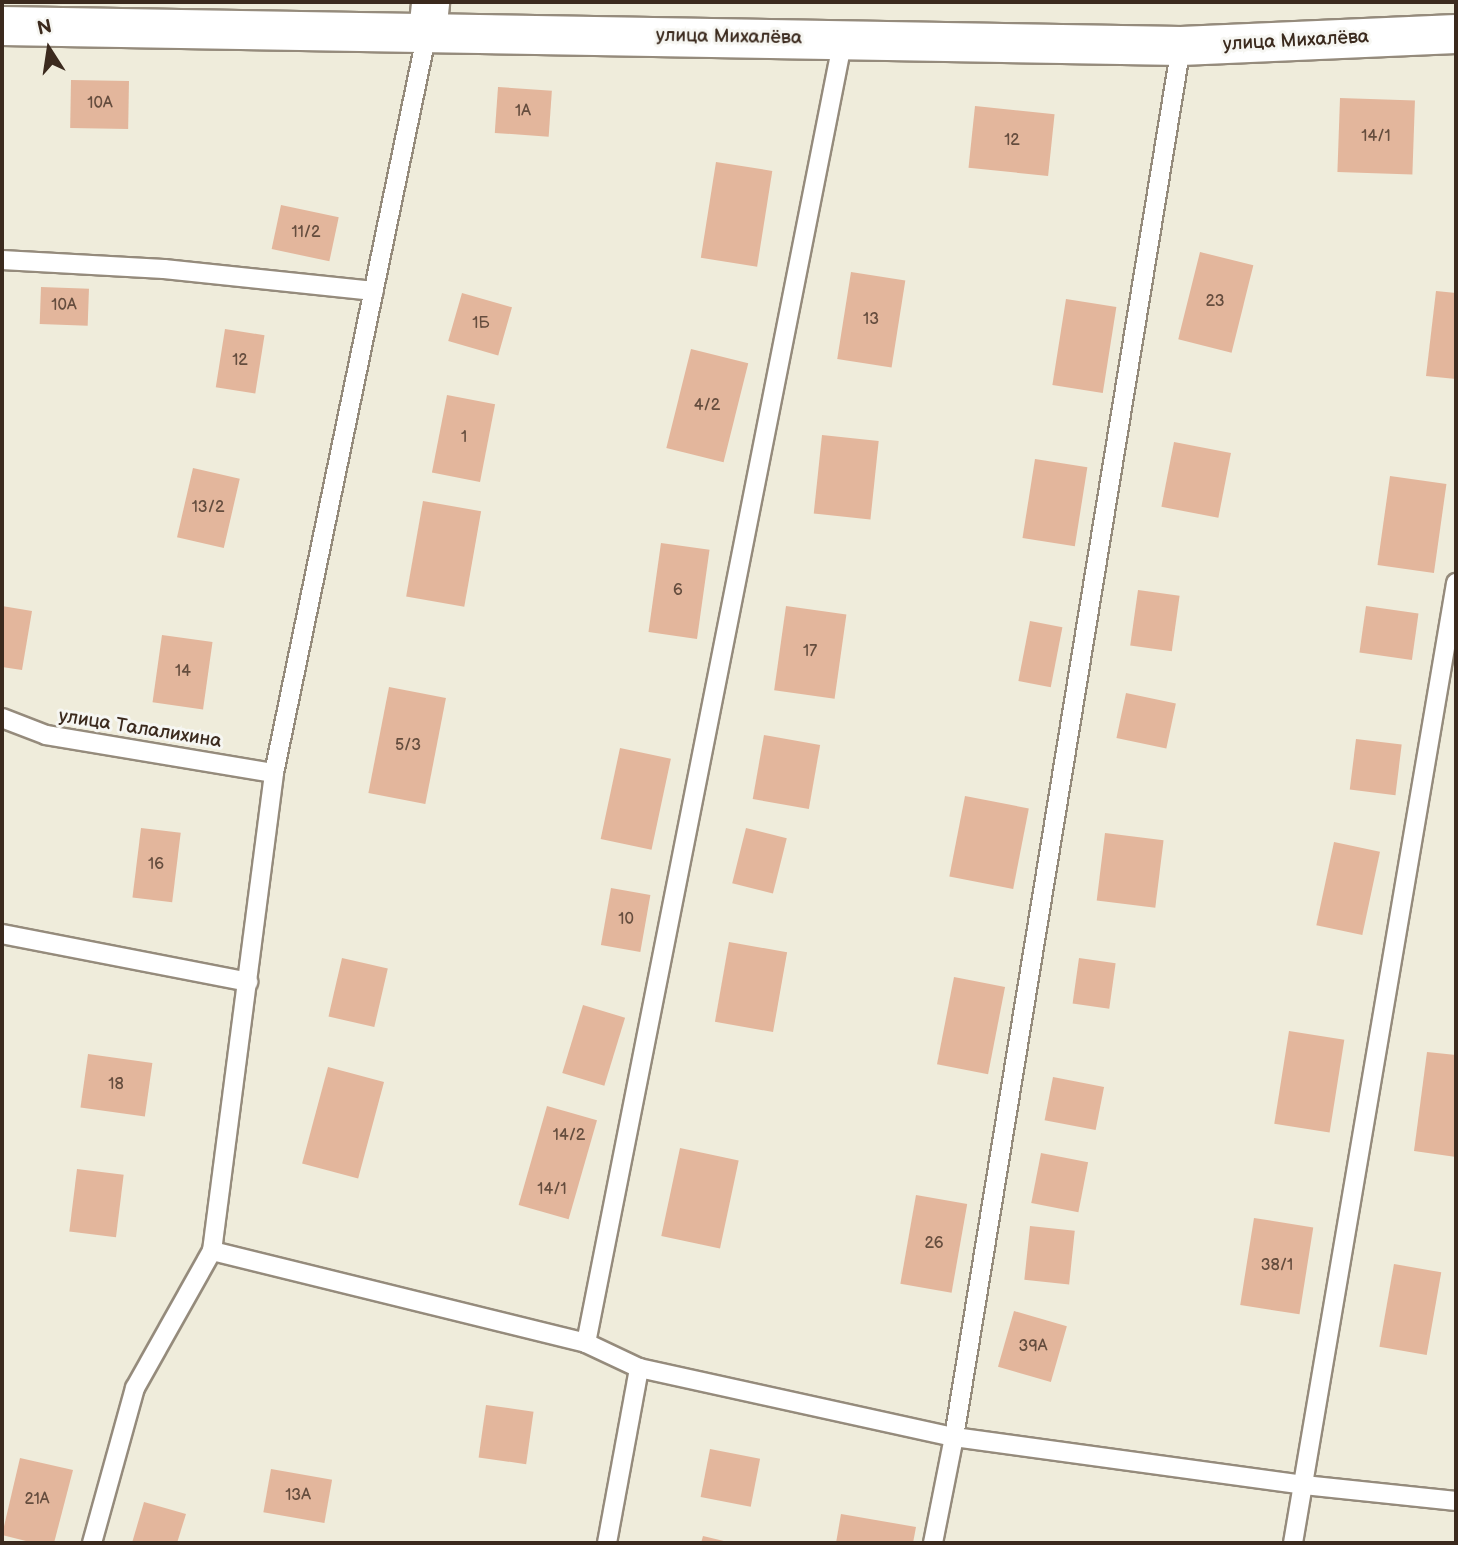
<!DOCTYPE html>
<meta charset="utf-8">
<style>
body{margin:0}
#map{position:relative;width:1458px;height:1545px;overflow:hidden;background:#efecdb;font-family:"Balsamiq Sans",sans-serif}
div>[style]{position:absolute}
.building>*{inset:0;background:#e3b69c;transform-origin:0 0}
.roads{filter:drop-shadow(2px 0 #958b7c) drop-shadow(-2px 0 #958b7c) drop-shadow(0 2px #958b7c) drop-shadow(0 -2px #958b7c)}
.lane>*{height:18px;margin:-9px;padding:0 9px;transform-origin:9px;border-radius:9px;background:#fff}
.street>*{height:37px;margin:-18.5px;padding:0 18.5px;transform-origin:18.5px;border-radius:18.5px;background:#fff}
.secondary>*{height:38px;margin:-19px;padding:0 19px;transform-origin:19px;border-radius:19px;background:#fff}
span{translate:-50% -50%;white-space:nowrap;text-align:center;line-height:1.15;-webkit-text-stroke:6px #f6f6f2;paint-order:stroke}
.number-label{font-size:16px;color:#654d3e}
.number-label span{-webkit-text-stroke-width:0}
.street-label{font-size:19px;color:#3b2a1e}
.frame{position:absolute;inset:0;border:4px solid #3b2a1e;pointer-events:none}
.north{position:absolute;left:14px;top:14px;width:70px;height:70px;-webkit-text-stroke:5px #f6f6f2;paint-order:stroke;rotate:348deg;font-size:19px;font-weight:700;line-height:28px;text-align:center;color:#3b2a1e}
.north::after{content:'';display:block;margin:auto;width:24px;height:32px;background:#3b2a1e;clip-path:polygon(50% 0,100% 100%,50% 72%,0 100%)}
</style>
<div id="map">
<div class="building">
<i style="left:71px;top:80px;width:58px;height:48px;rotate:1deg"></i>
<i style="left:498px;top:87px;width:54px;height:46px;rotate:4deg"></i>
<i style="left:1340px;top:98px;width:75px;height:74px;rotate:2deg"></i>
<i style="left:975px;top:106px;width:80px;height:62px;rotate:6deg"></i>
<i style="left:716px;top:162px;width:57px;height:97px;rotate:9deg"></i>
<i style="left:281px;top:205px;width:59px;height:45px;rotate:12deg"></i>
<i style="left:1200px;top:252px;width:55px;height:90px;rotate:14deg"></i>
<i style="left:851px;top:272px;width:55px;height:88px;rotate:9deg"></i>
<i style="left:41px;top:287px;width:48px;height:37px;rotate:2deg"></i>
<i style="clip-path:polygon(1436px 291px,1456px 293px,1456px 379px,1426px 376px)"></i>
<i style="left:462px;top:293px;width:52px;height:50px;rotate:16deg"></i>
<i style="left:1066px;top:299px;width:51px;height:87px;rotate:9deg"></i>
<i style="left:225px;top:329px;width:40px;height:59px;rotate:9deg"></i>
<i style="left:691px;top:349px;width:59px;height:102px;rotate:14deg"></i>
<i style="left:447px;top:395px;width:49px;height:79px;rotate:11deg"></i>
<i style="left:822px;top:435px;width:57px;height:79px;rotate:6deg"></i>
<i style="left:1174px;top:442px;width:58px;height:66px;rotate:11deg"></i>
<i style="left:1035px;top:459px;width:53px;height:80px;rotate:9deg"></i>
<i style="left:193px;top:468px;width:48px;height:71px;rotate:13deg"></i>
<i style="left:1390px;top:476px;width:57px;height:90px;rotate:8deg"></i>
<i style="left:423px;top:501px;width:59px;height:97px;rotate:10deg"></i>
<i style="left:661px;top:543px;width:49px;height:90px;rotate:8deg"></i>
<i style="left:1138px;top:590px;width:42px;height:56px;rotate:8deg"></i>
<i style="clip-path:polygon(2px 606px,32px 611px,22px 670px,2px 667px)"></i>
<i style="left:786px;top:606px;width:61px;height:85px;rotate:8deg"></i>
<i style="left:1366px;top:606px;width:53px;height:47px;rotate:8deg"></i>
<i style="left:1030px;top:621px;width:33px;height:61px;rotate:11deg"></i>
<i style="left:162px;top:635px;width:51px;height:68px;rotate:8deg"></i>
<i style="left:389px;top:687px;width:58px;height:108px;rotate:11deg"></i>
<i style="left:1126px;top:693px;width:51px;height:46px;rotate:12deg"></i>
<i style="left:764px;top:735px;width:57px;height:65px;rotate:10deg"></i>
<i style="left:1356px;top:739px;width:46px;height:51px;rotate:7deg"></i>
<i style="left:620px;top:748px;width:52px;height:93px;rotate:12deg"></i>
<i style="left:965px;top:796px;width:65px;height:82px;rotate:11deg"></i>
<i style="left:141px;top:828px;width:40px;height:70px;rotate:7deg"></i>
<i style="left:746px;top:828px;width:42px;height:57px;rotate:14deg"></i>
<i style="left:1105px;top:833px;width:59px;height:68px;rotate:7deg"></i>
<i style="left:1334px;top:842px;width:47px;height:85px;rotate:12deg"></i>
<i style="left:611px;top:888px;width:40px;height:58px;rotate:10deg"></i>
<i style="left:729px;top:942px;width:59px;height:81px;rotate:10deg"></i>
<i style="left:342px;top:958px;width:47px;height:60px;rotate:13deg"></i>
<i style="left:1079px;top:958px;width:37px;height:46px;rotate:8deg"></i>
<i style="left:954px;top:977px;width:52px;height:89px;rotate:11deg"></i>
<i style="left:583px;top:1005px;width:44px;height:71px;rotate:17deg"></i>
<i style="left:1289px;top:1031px;width:56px;height:94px;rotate:9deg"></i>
<i style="clip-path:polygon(1427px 1052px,1456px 1055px,1456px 1157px,1414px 1151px)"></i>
<i style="left:88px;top:1054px;width:65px;height:54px;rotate:8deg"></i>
<i style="left:328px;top:1067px;width:58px;height:100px;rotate:15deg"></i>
<i style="left:1053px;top:1077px;width:52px;height:44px;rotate:11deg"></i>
<i style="left:547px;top:1106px;width:52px;height:103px;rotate:16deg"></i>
<i style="left:680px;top:1148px;width:60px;height:90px;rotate:12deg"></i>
<i style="left:1041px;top:1153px;width:48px;height:51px;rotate:11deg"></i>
<i style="left:77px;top:1169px;width:47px;height:63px;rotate:7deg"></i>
<i style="left:916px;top:1195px;width:52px;height:90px;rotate:10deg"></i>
<i style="left:1254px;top:1218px;width:60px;height:88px;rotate:9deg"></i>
<i style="left:1030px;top:1226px;width:45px;height:54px;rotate:6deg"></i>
<i style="left:1394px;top:1264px;width:48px;height:84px;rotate:10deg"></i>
<i style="left:1014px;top:1311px;width:55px;height:58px;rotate:16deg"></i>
<i style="left:486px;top:1405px;width:48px;height:53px;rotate:8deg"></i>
<i style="left:710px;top:1449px;width:51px;height:49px;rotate:11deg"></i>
<i style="clip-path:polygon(20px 1458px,73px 1470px,54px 1543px,34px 1543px,2px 1535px)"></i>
<i style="left:271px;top:1469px;width:62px;height:44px;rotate:10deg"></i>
<i style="clip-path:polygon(144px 1502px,186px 1514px,177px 1543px,132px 1543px)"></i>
<i style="clip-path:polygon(841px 1514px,916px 1527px,913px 1543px,836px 1543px)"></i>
<i style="clip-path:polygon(703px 1536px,728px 1542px,727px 1543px,701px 1543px)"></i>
</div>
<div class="roads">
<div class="lane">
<i style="left:2px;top:260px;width:162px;rotate:3.2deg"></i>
<i style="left:164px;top:269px;width:211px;rotate:6deg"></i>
<i style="left:2px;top:718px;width:47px;rotate:21.1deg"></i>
<i style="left:46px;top:735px;width:231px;rotate:9.5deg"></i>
<i style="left:2px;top:934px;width:251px;rotate:11deg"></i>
<i style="left:212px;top:1251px;width:385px;rotate:13.8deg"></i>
<i style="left:586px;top:1343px;width:59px;rotate:25.3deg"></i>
<i style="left:639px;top:1368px;width:322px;rotate:12.4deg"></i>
<i style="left:954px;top:1437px;width:353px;rotate:7.8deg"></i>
<i style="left:1304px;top:1485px;width:153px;rotate:6deg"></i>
<i style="left:586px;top:1343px;width:1329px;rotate:-78.85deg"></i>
<i style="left:92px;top:1543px;width:161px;rotate:-74.5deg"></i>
<i style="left:135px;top:1388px;width:157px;rotate:-60.7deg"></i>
<i style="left:212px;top:1251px;width:482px;rotate:-82.6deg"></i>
<i style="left:274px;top:773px;width:757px;rotate:-78.33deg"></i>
<i style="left:607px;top:1543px;width:178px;rotate:-79.6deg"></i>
<i style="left:933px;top:1543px;width:108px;rotate:-78.8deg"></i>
<i style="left:954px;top:1437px;width:1409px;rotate:-80.73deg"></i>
<i style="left:1293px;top:1543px;width:974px;rotate:-80.36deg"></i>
</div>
<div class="street">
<i style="left:427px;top:32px;width:30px;rotate:-84deg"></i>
</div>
<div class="secondary">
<i style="left:2px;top:26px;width:1179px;rotate:0.97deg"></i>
<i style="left:1181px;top:46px;width:275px;rotate:-2.5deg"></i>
</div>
</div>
<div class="number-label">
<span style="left:100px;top:104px">10А</span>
<span style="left:523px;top:112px">1А</span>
<span style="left:1376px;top:137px">14/1</span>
<span style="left:1012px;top:141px">12</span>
<span style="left:306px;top:233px">11/2</span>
<span style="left:1215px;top:302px">23</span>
<span style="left:64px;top:306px">10А</span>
<span style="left:871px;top:320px">13</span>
<span style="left:481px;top:324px">1Б</span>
<span style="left:240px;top:361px">12</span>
<span style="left:707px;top:406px">4/2</span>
<span style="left:464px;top:438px">1</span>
<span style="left:208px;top:508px">13/2</span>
<span style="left:678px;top:591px">6</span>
<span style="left:810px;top:652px">17</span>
<span style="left:183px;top:672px">14</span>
<span style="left:408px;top:746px">5/3</span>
<span style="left:156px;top:865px">16</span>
<span style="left:626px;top:920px">10</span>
<span style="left:116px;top:1085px">18</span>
<span style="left:569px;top:1136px">14/2</span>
<span style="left:552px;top:1190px">14/1</span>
<span style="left:934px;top:1244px">26</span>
<span style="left:1277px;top:1266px">38/1</span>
<span style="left:1033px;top:1347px">39А</span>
<span style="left:298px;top:1496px">13А</span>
<span style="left:37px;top:1500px">21А</span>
</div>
<div class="street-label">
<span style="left:729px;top:37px;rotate:1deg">улица Михалёва</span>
<span style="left:1296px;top:41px;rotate:-3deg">улица Михалёва</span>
<span style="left:140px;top:729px;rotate:9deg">улица Талалихина</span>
</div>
<div class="frame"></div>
<div class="north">N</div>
</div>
